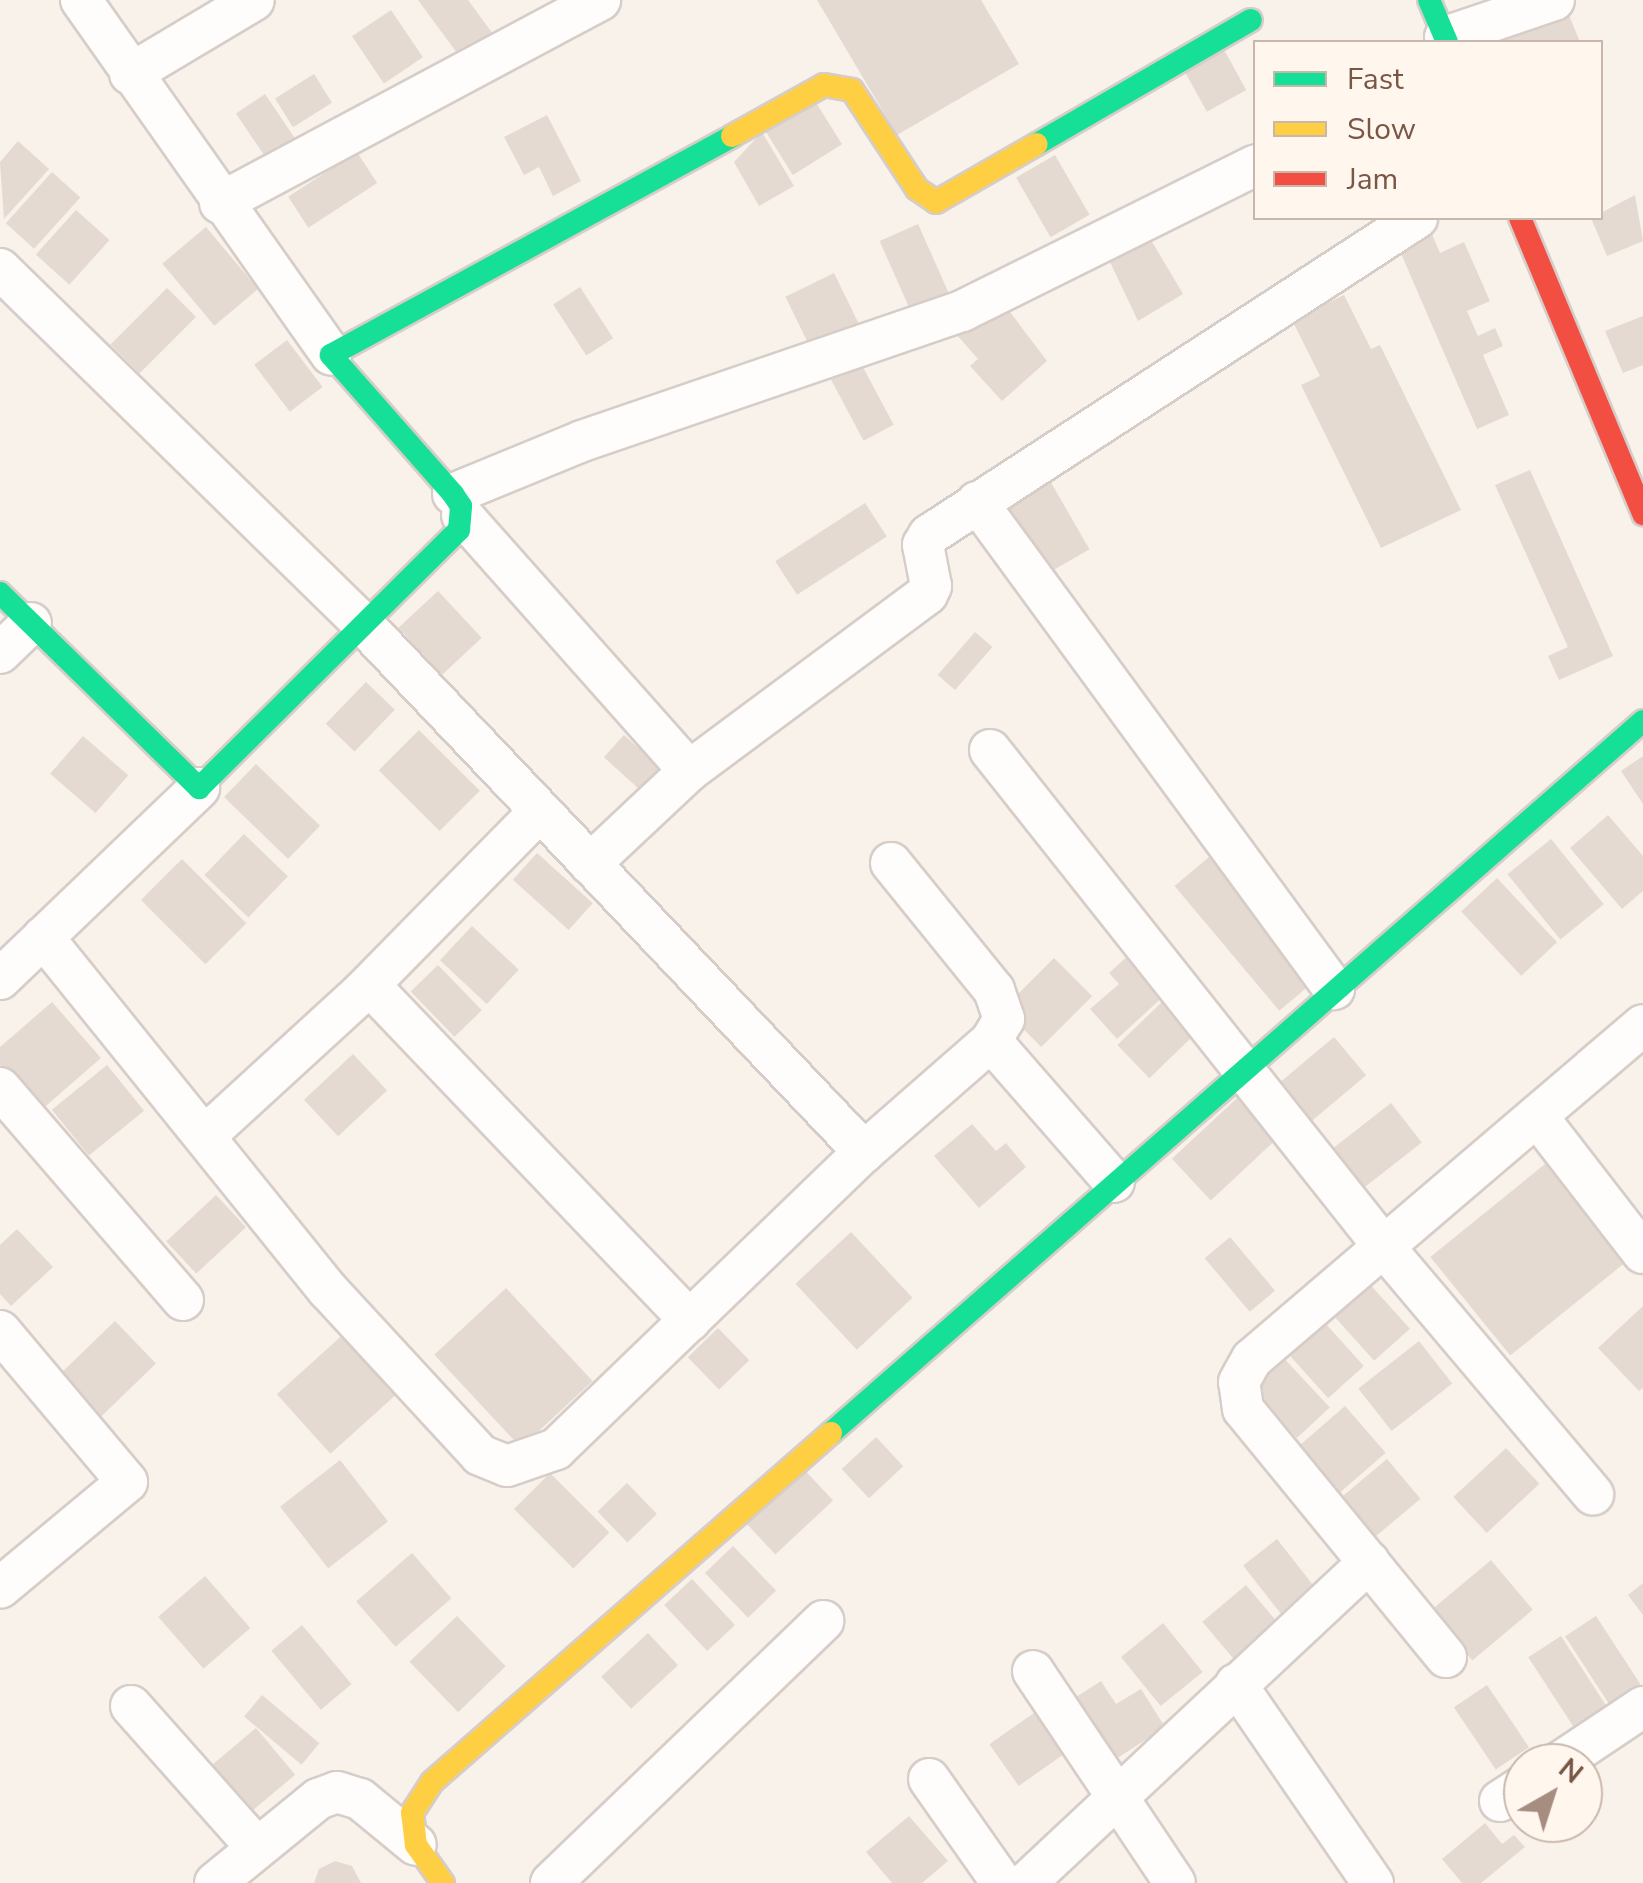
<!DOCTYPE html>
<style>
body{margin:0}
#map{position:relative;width:1643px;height:1883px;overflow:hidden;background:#f8f2eb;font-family:"Nunito Sans",sans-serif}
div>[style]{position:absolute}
.building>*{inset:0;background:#e5dad2;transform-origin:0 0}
.roads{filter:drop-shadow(2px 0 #d7cdc8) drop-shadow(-2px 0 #d7cdc8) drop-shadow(0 2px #d7cdc8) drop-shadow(0 -2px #d7cdc8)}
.street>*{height:40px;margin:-20px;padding:0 20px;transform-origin:20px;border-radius:20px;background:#fefdfc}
.fast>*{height:22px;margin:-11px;padding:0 11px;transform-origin:11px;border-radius:11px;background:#16e098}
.slow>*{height:22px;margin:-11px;padding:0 11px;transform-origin:11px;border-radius:11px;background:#ffcf43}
.jam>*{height:22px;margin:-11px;padding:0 11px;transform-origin:11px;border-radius:11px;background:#f24e42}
span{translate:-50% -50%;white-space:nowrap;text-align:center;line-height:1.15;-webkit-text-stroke:8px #fff7ed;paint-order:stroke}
.legend{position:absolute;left:1253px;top:40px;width:350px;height:180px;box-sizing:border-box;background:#fff7ed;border:2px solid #cab7ab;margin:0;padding:12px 18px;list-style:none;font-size:30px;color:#7a5647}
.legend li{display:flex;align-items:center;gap:20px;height:50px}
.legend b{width:50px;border:2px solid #cab7ab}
.north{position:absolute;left:1503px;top:1743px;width:100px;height:100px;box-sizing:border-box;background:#fff7ed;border:2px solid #cab7ab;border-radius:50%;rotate:39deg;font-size:28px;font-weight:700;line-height:40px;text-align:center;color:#7a5647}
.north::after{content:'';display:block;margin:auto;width:35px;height:45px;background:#a68d80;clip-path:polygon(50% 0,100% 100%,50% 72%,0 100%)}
</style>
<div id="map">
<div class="building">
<i style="clip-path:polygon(418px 0,468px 0,493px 34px,460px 57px)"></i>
<i style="clip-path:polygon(817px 0,981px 0,1019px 64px,897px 135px)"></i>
<i style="left:391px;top:10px;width:57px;height:47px;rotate:56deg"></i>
<i style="clip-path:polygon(1568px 13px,1580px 42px,1505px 42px,1504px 40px)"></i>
<i style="left:1223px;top:48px;width:48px;height:45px;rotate:61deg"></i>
<i style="left:314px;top:74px;width:34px;height:46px;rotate:58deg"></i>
<i style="left:265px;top:94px;width:57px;height:35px;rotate:56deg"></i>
<i style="left:815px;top:101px;width:51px;height:58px;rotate:58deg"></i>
<i style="clip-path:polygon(547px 115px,581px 181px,553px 196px,539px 167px,524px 175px,504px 137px)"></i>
<i style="clip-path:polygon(762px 132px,794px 186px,759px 206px,734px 162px)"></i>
<i style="clip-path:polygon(18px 141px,49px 169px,4px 219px,0 162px)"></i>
<i style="left:357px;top:152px;width:37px;height:82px;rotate:57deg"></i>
<i style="left:1055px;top:155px;width:69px;height:45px;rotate:60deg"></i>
<i style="left:52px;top:172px;width:38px;height:69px;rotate:42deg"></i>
<i style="clip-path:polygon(1635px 195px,1643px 241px,1607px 256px,1591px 218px)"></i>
<i style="left:76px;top:210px;width:45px;height:60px;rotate:42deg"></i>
<i style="left:918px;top:224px;width:86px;height:42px;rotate:66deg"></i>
<i style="left:206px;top:227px;width:81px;height:57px;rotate:50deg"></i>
<i style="clip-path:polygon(1432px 234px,1440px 253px,1464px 242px,1490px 301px,1467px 311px,1478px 336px,1495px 328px,1503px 346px,1483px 355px,1509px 415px,1477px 429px,1399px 249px)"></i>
<i style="clip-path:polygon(1151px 240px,1183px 294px,1138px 321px,1110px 262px)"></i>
<i style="left:834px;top:273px;width:64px;height:54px;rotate:64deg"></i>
<i style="left:580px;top:287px;width:61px;height:32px;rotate:57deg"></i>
<i style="left:167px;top:288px;width:41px;height:80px;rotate:45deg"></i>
<i style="clip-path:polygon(1344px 295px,1371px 349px,1380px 345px,1461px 510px,1381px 548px,1301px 385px,1320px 376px,1292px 320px)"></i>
<i style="clip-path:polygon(998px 296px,1047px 361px,1002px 401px,970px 366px,978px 359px,956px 334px)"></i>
<i style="clip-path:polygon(1643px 316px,1643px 365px,1623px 373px,1605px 331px)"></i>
<i style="left:287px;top:340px;width:59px;height:41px;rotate:53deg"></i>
<i style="left:857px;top:356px;width:78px;height:34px;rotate:62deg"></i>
<i style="clip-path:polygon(1530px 470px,1613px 656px,1559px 680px,1548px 656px,1568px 647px,1495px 485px)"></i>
<i style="left:1046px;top:474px;width:87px;height:53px;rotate:60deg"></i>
<i style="left:865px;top:503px;width:40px;height:107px;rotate:57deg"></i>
<i style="left:438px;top:591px;width:64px;height:54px;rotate:47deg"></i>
<i style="left:975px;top:632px;width:23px;height:57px;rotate:41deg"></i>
<i style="left:366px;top:682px;width:40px;height:58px;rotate:44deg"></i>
<i style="left:419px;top:730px;width:86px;height:57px;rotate:45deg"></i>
<i style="left:624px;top:735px;width:60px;height:30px;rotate:42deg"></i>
<i style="left:83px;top:736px;width:60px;height:50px;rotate:41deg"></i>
<i style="clip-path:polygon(1643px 756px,1643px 804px,1621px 771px)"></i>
<i style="left:256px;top:764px;width:89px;height:46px;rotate:44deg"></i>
<i style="clip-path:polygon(1608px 815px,1643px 856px,1643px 891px,1622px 909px,1570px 848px)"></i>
<i style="left:244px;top:834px;width:61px;height:57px;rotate:44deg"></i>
<i style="left:1551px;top:839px;width:84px;height:56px;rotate:51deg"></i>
<i style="left:537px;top:853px;width:75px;height:36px;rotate:42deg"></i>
<i style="left:1209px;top:857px;width:163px;height:45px;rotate:50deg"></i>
<i style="left:182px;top:859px;width:91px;height:58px;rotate:45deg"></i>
<i style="left:1497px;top:878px;width:88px;height:49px;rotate:47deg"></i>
<i style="left:472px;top:926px;width:64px;height:47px;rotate:43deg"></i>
<i style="clip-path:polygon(1130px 954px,1166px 994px,1117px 1039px,1090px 1009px,1119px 984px,1109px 973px)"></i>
<i style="left:1054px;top:958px;width:54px;height:72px;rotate:45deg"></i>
<i style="left:438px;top:965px;width:63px;height:38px;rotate:46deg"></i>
<i style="clip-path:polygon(52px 1002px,101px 1058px,40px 1111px,0 1065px,0 1047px)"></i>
<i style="left:1162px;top:1002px;width:46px;height:62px;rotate:46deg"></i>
<i style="left:1334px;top:1037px;width:50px;height:80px;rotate:50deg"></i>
<i style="left:353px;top:1054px;width:50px;height:67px;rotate:47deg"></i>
<i style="left:107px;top:1065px;width:59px;height:71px;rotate:51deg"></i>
<i style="left:1237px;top:1098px;width:57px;height:89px;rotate:47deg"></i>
<i style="left:1391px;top:1103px;width:50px;height:76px;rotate:52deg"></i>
<i style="clip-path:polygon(972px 1124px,996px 1151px,1006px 1143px,1026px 1167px,979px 1208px,934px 1156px)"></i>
<i style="left:1550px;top:1160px;width:127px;height:154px;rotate:51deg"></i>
<i style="left:216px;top:1195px;width:44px;height:68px;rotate:47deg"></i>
<i style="clip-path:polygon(17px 1229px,53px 1267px,11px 1306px,0 1294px,0 1245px)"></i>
<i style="left:851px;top:1232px;width:90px;height:76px;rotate:47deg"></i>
<i style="left:1230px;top:1237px;width:70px;height:33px;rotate:50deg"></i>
<i style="left:1357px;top:1270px;width:79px;height:48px;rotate:48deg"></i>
<i style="left:506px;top:1288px;width:127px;height:98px;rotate:47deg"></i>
<i style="clip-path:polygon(1643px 1306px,1643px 1388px,1639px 1391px,1598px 1348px)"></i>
<i style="left:115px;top:1321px;width:59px;height:77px;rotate:46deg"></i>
<i style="left:1325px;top:1323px;width:58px;height:48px;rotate:48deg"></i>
<i style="left:718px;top:1328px;width:45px;height:42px;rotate:46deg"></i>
<i style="left:346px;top:1332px;width:80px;height:93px;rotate:48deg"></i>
<i style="left:1419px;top:1341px;width:54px;height:77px;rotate:52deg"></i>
<i style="left:1280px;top:1354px;width:73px;height:45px;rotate:47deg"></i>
<i style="left:1345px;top:1406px;width:62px;height:61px;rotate:49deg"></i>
<i style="left:876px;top:1437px;width:40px;height:47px;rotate:47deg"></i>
<i style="left:1506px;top:1448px;width:49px;height:72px;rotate:47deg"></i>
<i style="left:1387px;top:1459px;width:52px;height:61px;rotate:50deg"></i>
<i style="left:340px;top:1460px;width:78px;height:76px;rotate:52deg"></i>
<i style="left:799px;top:1464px;width:50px;height:79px;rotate:47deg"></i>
<i style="left:550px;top:1473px;width:84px;height:51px;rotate:45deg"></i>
<i style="left:627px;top:1483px;width:43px;height:41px;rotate:46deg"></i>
<i style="left:1277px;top:1539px;width:61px;height:43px;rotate:52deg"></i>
<i style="left:733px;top:1546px;width:62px;height:39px;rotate:46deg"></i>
<i style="left:412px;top:1553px;width:60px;height:74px;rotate:49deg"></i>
<i style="left:1491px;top:1560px;width:65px;height:79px;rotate:50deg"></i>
<i style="left:205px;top:1576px;width:69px;height:62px;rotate:49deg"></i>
<i style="left:692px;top:1579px;width:63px;height:38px;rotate:47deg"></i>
<i style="clip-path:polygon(1643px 1583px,1643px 1615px,1628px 1595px)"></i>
<i style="left:1246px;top:1585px;width:52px;height:57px;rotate:50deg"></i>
<i style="left:457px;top:1616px;width:70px;height:66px;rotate:46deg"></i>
<i style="left:1596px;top:1616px;width:87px;height:37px;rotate:57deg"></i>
<i style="left:1163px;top:1623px;width:63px;height:54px;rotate:51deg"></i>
<i style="left:302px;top:1625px;width:77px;height:40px;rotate:50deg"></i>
<i style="left:648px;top:1633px;width:44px;height:64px;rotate:47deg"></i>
<i style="left:1561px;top:1636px;width:86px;height:39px;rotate:57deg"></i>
<i style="clip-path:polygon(1101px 1681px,1116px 1704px,1141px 1689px,1165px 1727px,1116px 1759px,1076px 1697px)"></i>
<i style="left:1487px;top:1685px;width:75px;height:40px;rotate:56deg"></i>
<i style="left:262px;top:1695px;width:75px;height:28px;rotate:40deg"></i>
<i style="left:1041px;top:1708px;width:51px;height:63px;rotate:55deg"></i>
<i style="left:256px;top:1728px;width:61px;height:68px;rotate:50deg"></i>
<i style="clip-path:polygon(909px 1816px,948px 1861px,922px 1883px,892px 1883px,866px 1852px)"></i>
<i style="clip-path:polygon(1485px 1823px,1502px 1844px,1514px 1835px,1525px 1847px,1481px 1883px,1462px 1883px,1442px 1859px)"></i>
<i style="clip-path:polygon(335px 1861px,352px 1866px,361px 1883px,314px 1883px,319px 1869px)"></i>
</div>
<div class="roads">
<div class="street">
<i style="left:81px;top:0;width:434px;rotate:54.8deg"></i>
<i style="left:1445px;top:37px;width:115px;rotate:-18.7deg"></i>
<i style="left:130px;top:74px;width:144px;rotate:-30.8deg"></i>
<i style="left:220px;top:203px;width:431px;rotate:-28.1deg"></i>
<i style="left:0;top:269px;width:508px;rotate:44.36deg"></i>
<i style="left:363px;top:624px;width:728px;rotate:46.5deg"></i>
<i style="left:453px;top:494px;width:139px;rotate:-22.3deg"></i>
<i style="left:582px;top:441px;width:402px;rotate:-18.9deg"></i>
<i style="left:962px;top:311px;width:328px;rotate:-26.4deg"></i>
<i style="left:977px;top:502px;width:604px;rotate:53.76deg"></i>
<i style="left:462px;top:515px;width:342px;rotate:48.4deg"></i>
<i style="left:0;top:653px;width:43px;rotate:-44.1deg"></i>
<i style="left:990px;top:750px;width:634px;rotate:51.59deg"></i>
<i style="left:1384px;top:1247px;width:324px;rotate:49.8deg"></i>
<i style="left:891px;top:863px;width:164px;rotate:51deg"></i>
<i style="left:994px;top:990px;width:31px;rotate:71deg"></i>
<i style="left:1004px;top:1019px;width:26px;rotate:121deg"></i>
<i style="left:590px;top:864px;width:136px;rotate:-43.2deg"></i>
<i style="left:689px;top:771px;width:297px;rotate:-36.6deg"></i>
<i style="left:927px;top:594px;width:9px;rotate:-63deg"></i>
<i style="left:931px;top:586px;width:42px;rotate:-101deg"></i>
<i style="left:923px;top:545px;width:12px;rotate:-59deg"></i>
<i style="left:929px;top:535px;width:582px;rotate:-33.01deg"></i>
<i style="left:43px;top:937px;width:454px;rotate:51.1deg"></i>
<i style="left:328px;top:1290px;width:224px;rotate:47.3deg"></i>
<i style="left:480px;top:1455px;width:29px;rotate:22deg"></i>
<i style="left:507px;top:1466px;width:52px;rotate:-19.1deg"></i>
<i style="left:556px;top:1449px;width:428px;rotate:-44deg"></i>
<i style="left:864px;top:1152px;width:169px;rotate:-41.2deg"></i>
<i style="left:991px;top:1041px;width:187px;rotate:48.9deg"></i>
<i style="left:0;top:979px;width:276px;rotate:-43.8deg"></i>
<i style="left:362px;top:992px;width:252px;rotate:-45.5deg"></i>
<i style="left:0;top:1088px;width:280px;rotate:49.2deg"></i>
<i style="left:1537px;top:1116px;width:173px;rotate:52.3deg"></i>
<i style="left:206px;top:1135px;width:212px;rotate:-42.5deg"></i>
<i style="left:362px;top:992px;width:15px;rotate:4deg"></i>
<i style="left:377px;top:993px;width:453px;rotate:46.3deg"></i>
<i style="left:0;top:1331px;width:197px;rotate:49.9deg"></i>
<i style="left:127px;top:1482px;width:165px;rotate:140.2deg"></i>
<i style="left:1446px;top:1657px;width:320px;rotate:-129.3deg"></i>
<i style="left:1243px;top:1409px;width:27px;rotate:-98deg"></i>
<i style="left:1239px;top:1382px;width:26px;rotate:-61deg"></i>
<i style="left:1252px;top:1359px;width:514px;rotate:-40.5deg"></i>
<i style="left:1033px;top:1671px;width:255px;rotate:56.2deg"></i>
<i style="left:1236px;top:1684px;width:242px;rotate:55.5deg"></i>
<i style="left:131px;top:1706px;width:190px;rotate:48.4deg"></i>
<i style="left:1559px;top:1763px;width:101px;rotate:-33.7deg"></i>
<i style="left:929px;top:1779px;width:127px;rotate:54.9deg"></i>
<i style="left:1500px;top:1801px;width:27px;rotate:-33deg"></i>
<i style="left:215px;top:1883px;width:133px;rotate:-39.2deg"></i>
<i style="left:318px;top:1799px;width:20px;rotate:-20deg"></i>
<i style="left:337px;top:1792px;width:24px;rotate:17deg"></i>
<i style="left:360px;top:1799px;width:72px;rotate:39.4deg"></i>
<i style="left:551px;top:1883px;width:378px;rotate:-43.9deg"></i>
<i style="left:1026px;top:1883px;width:470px;rotate:-43.1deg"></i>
</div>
<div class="fast">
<i style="left:1429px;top:0;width:46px;rotate:66.8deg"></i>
<i style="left:1037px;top:144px;width:247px;rotate:-30.1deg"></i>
<i style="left:0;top:593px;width:279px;rotate:44.4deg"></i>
<i style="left:199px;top:788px;width:366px;rotate:-44.8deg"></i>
<i style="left:459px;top:530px;width:24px;rotate:-85deg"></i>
<i style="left:461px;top:506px;width:14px;rotate:-124deg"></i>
<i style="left:453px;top:494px;width:185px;rotate:-131.3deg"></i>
<i style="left:331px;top:355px;width:457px;rotate:-28.6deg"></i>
<i style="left:831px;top:1433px;width:1080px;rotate:-41.25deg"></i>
</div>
<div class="slow">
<i style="left:732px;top:136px;width:105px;rotate:-29deg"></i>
<i style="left:824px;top:85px;width:28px;rotate:10deg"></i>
<i style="left:852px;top:90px;width:118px;rotate:56.7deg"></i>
<i style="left:917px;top:189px;width:23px;rotate:34deg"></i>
<i style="left:936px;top:202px;width:116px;rotate:-29.9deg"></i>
<i style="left:443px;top:1883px;width:47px;rotate:-125.4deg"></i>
<i style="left:416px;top:1845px;width:32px;rotate:-97deg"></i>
<i style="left:412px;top:1813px;width:37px;rotate:-57deg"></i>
<i style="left:432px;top:1782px;width:530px;rotate:-41.18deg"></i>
</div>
<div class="jam">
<i style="left:1520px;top:218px;width:321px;rotate:67.4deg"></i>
</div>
</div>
<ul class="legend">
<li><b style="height:12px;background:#16e098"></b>Fast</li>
<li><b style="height:12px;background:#ffcf43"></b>Slow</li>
<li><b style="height:12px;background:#f24e42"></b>Jam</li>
</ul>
<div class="north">N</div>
</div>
